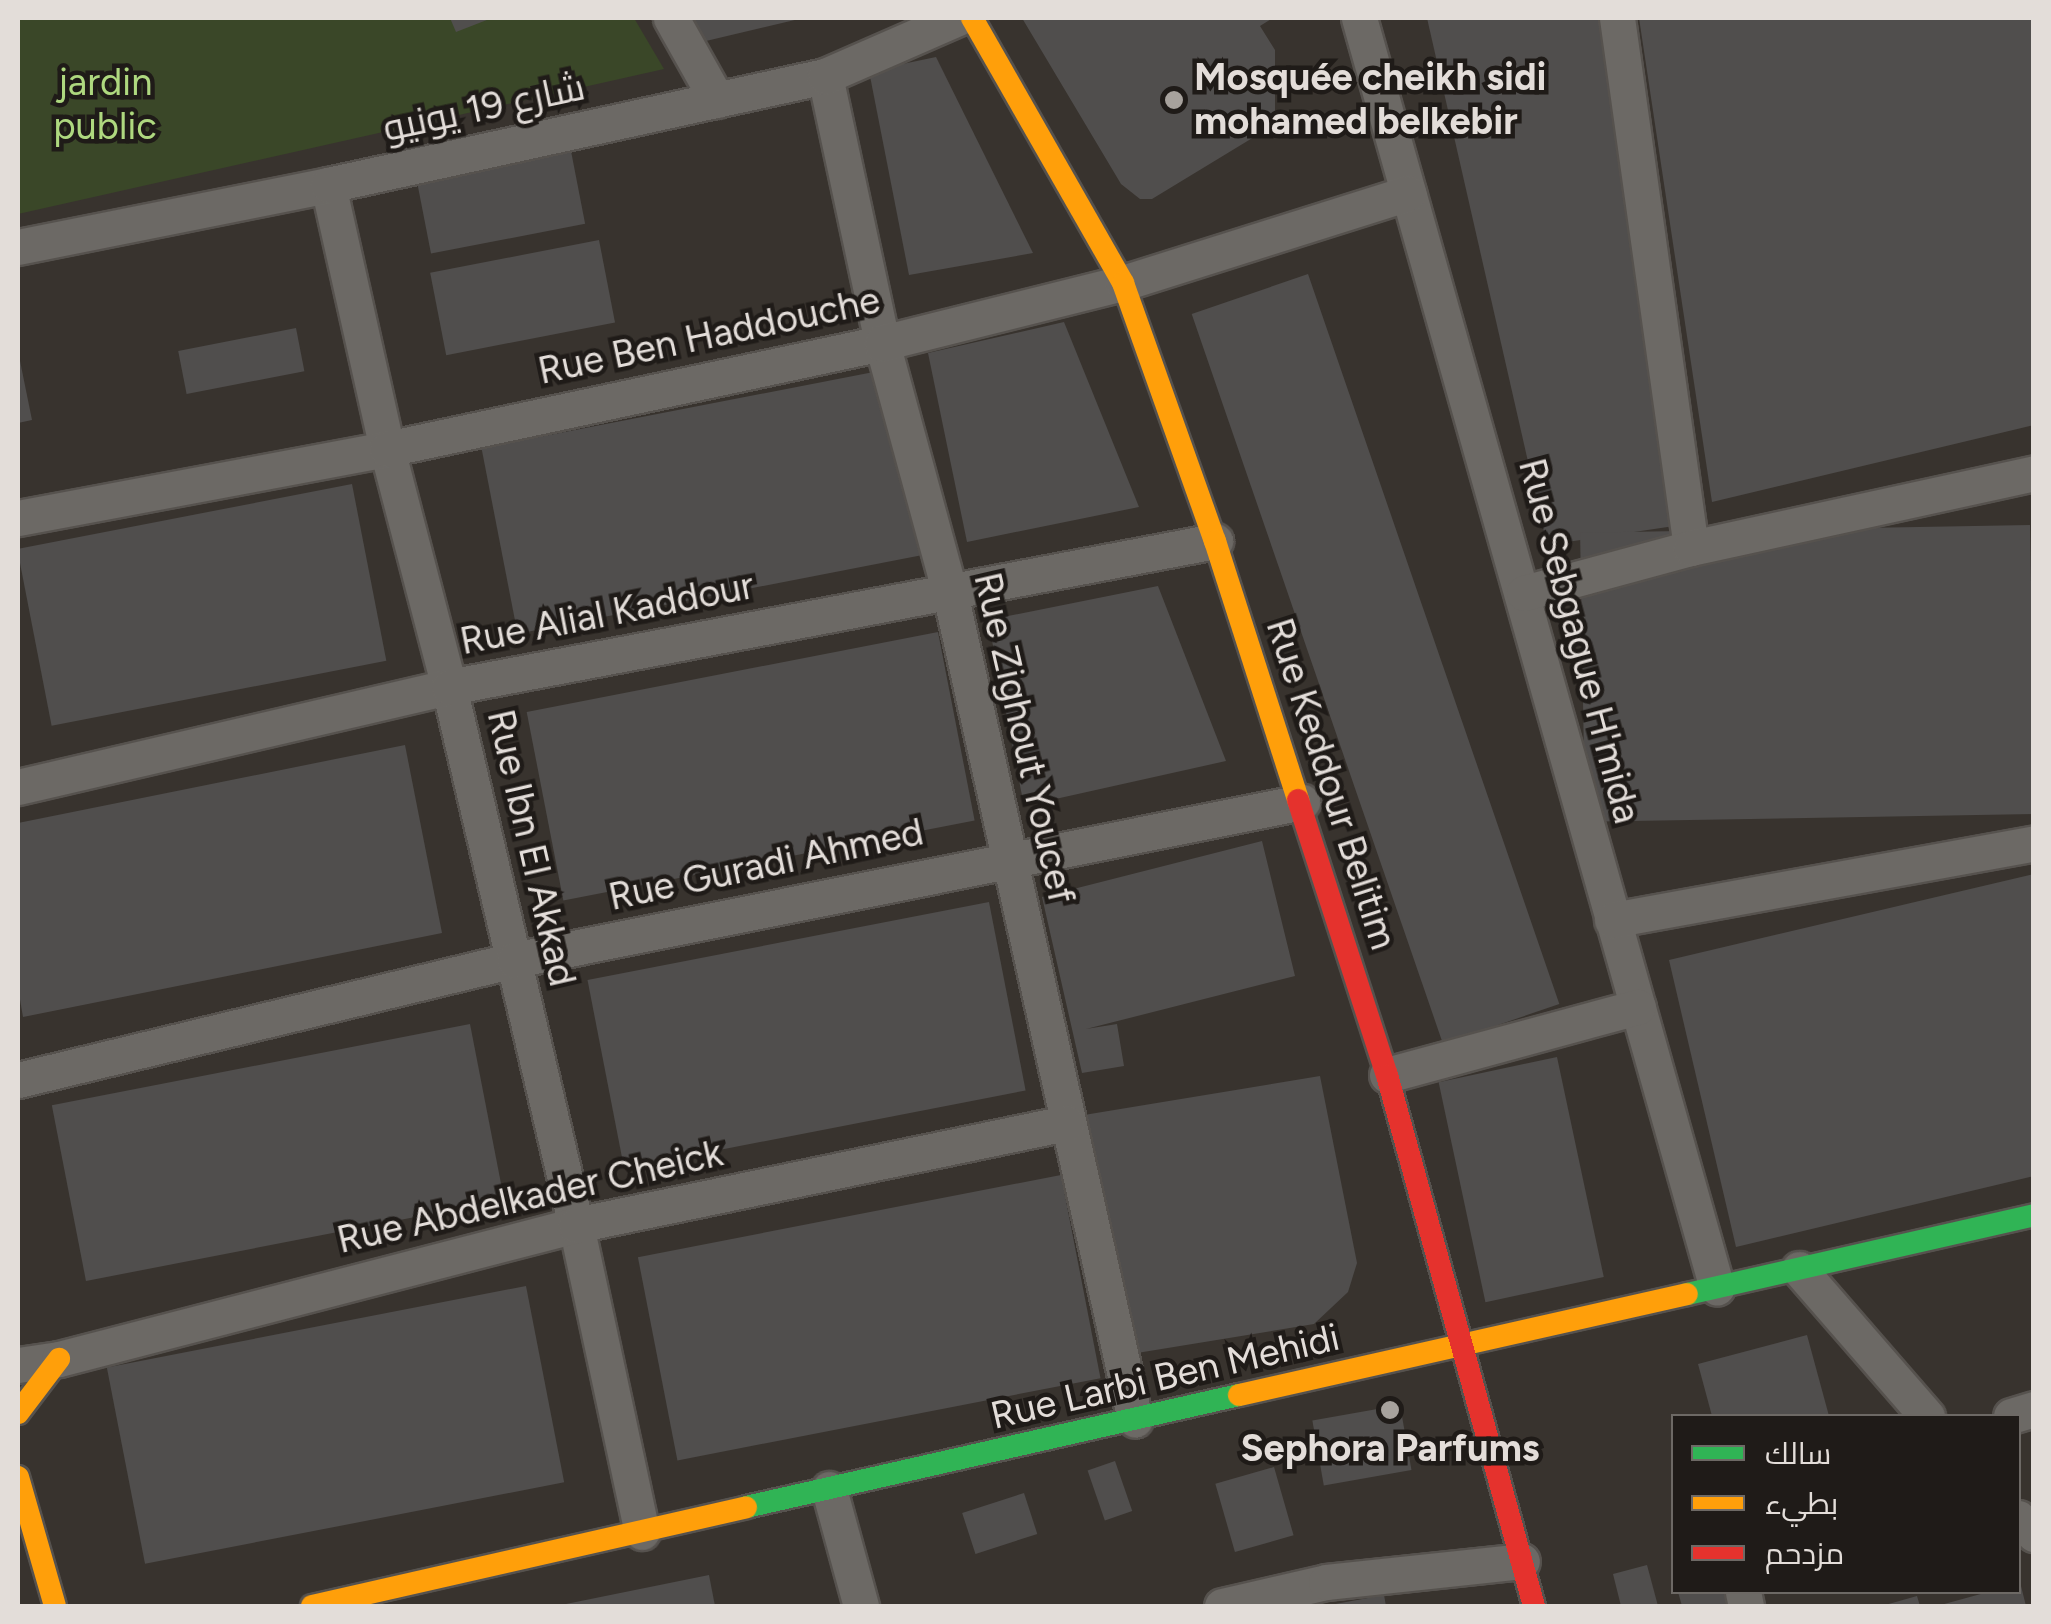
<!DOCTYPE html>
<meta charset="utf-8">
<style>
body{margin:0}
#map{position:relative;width:2051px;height:1624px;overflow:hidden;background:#38332e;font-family:Figtree,Cairo,sans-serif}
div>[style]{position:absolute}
.green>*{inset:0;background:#3a4728}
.building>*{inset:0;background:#504e4d;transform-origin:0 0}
.roads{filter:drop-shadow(2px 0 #56524e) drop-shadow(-2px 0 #56524e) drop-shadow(0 2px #56524e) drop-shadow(0 -2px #56524e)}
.street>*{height:35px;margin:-17.5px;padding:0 17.5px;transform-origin:17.5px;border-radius:17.5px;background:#6c6965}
.fast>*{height:22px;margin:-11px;padding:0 11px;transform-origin:11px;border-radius:11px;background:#30b455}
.slow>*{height:22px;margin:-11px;padding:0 11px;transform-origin:11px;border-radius:11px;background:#ff9f0a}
.jam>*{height:22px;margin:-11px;padding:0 11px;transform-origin:11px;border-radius:11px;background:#e5322d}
.dots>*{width:28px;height:28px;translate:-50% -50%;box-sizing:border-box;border:5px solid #1f1b18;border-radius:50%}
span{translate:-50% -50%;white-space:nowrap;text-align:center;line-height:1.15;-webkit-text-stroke:9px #1f1b18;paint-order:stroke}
.poi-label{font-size:38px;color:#e3ddd9;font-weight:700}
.left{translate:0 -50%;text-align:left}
.park-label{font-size:38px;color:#aed87f}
.street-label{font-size:38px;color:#e3ddd9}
.frame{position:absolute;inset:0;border:20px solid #e3ddd9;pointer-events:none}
.legend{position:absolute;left:1671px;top:1414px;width:350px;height:180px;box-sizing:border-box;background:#1f1b18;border:2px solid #6d6965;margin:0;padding:12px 18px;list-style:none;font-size:30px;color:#e3ddd9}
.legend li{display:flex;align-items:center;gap:20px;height:50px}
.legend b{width:50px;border:2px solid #6d6965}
</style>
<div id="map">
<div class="green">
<i style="clip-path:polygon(18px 18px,634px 18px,664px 69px,18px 214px)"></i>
</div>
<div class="building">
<i style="clip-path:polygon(450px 18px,492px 18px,456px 32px)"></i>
<i style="clip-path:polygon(693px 18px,799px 18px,799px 19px,706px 41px)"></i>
<i style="clip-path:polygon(1022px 18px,1273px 18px,1260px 26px,1275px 50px,1275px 111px,1259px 134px,1152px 199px,1140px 199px,1121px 184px)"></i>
<i style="clip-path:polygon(1427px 18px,1606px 18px,1681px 525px,1547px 545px)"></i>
<i style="clip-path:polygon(1639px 18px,2034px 18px,2034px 425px,1712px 502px)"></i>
<i style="clip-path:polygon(936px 57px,1033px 253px,909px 275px,869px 71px)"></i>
<i style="left:571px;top:151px;width:74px;height:157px;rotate:79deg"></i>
<i style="left:599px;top:240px;width:84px;height:172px;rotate:79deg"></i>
<i style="left:1308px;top:274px;width:772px;height:123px;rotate:71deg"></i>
<i style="clip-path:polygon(1064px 322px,1139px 507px,967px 542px,928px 353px)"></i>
<i style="left:296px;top:328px;width:44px;height:120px;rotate:79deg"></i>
<i style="clip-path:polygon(19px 356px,32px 420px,18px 423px,18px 357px)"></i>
<i style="left:884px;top:370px;width:189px;height:410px;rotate:79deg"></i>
<i style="left:352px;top:484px;width:180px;height:341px;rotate:79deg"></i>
<i style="left:2030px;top:525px;width:289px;height:450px;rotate:89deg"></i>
<i style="clip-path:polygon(1158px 586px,1226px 761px,1024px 806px,988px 620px)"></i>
<i style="left:938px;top:632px;width:192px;height:419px;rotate:79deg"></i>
<i style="clip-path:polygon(405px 745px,442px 933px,23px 1017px,18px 988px,18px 823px)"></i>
<i style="clip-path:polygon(1262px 841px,1295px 976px,1086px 1029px,1117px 1024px,1124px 1066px,1082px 1073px,1042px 897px)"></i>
<i style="clip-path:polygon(2034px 874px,2034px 1176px,1736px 1247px,1669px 960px)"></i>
<i style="left:989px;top:902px;width:192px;height:409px;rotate:79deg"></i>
<i style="left:470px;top:1024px;width:179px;height:426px;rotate:79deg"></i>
<i style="left:1557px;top:1057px;width:225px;height:121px;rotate:78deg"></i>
<i style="clip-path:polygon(1320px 1076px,1357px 1263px,1348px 1292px,1314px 1324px,1137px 1353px,1084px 1115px)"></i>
<i style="left:1061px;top:1175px;width:207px;height:431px;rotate:79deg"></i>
<i style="left:526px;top:1286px;width:200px;height:427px;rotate:79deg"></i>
<i style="clip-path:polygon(1807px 1335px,1829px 1416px,1712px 1416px,1698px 1364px)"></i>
<i style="left:1400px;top:1405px;width:66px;height:89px;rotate:80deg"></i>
<i style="left:1115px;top:1461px;width:53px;height:29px;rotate:71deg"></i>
<i style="left:1274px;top:1467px;width:71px;height:61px;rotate:74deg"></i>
<i style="left:1024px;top:1493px;width:43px;height:65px;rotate:72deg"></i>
<i style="clip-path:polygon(1647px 1565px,1658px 1606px,1621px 1606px,1613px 1574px)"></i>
<i style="clip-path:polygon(709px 1575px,715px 1606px,561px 1606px,561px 1605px)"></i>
<i style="clip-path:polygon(2020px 1582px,2026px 1606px,1937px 1606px,1988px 1592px,2018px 1592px)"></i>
<i style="clip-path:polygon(1678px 1592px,1727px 1592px,1731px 1606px,1682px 1606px)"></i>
<i style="clip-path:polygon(1384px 1595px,1386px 1606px,1330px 1606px,1330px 1605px)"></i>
<i style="clip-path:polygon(1917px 1596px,1920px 1606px,1885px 1606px,1885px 1605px)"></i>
</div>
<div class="roads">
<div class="street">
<i style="left:671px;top:18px;width:94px;rotate:60.7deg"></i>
<i style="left:1359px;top:18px;width:1319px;rotate:74.26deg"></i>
<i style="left:1617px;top:18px;width:535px;rotate:82.05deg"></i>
<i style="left:825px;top:76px;width:273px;rotate:77.9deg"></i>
<i style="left:882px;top:343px;width:259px;rotate:74.8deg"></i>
<i style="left:950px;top:593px;width:847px;rotate:77.39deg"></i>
<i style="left:328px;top:185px;width:271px;rotate:77.4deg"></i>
<i style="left:387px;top:449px;width:246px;rotate:75.4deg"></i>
<i style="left:449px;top:687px;width:553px;rotate:76.72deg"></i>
<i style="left:576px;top:1225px;width:314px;rotate:77.9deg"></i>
<i style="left:18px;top:247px;width:316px;rotate:-11.3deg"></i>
<i style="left:328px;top:185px;width:509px;rotate:-12.37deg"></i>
<i style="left:825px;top:76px;width:145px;rotate:-23.6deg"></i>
<i style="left:18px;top:518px;width:375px;rotate:-10.6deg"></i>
<i style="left:387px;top:449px;width:506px;rotate:-12.09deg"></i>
<i style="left:882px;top:343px;width:248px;rotate:-14deg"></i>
<i style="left:1123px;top:283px;width:299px;rotate:-17.5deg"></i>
<i style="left:1524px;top:593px;width:173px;rotate:-15.1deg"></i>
<i style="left:1691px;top:548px;width:351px;rotate:-12.3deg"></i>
<i style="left:18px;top:787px;width:442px;rotate:-13.1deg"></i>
<i style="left:449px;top:687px;width:780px;rotate:-10.79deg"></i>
<i style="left:1612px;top:920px;width:429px;rotate:-10.3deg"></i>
<i style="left:1387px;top:1075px;width:260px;rotate:-15.2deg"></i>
<i style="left:18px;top:1080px;width:510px;rotate:-13.6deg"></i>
<i style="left:514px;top:960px;width:804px;rotate:-11.34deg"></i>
<i style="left:1799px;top:1269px;width:195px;rotate:49deg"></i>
<i style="left:18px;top:1365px;width:41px;rotate:-8.3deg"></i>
<i style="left:59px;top:1359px;width:534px;rotate:-14.53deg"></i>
<i style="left:576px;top:1225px;width:501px;rotate:-11.76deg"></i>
<i style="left:2011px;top:1416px;width:24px;rotate:-17deg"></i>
<i style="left:829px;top:1489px;width:121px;rotate:74.7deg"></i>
<i style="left:2018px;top:1518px;width:23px;rotate:45deg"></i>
<i style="left:1743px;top:1592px;width:14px;rotate:78deg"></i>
<i style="left:1222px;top:1606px;width:107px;rotate:-13deg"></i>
<i style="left:1326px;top:1582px;width:197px;rotate:-6.1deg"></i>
</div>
<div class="fast">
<i style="left:1687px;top:1294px;width:356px;rotate:-12.8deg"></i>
<i style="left:746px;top:1507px;width:506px;rotate:-12.8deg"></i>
</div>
<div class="slow">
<i style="left:972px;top:18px;width:305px;rotate:60.3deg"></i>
<i style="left:1123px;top:283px;width:274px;rotate:70.4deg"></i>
<i style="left:1215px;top:541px;width:272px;rotate:72.2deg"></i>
<i style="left:1239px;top:1395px;width:459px;rotate:-12.7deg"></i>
<i style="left:18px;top:1413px;width:68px;rotate:-52.8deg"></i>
<i style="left:18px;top:1477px;width:134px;rotate:74deg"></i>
<i style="left:312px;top:1606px;width:445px;rotate:-12.8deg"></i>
</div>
<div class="jam">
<i style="left:1298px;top:800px;width:289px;rotate:72.1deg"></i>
<i style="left:1387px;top:1075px;width:551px;rotate:74.53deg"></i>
</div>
</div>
<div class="dots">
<i style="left:1174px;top:100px;background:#a7a29d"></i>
<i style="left:1390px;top:1410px;background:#a7a29d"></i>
</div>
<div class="poi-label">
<span class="left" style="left:1194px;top:100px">Mosquée cheikh sidi<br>mohamed belkebir</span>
<span style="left:1390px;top:1449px">Sephora Parfums</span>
</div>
<div class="park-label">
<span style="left:105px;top:105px">jardin<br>public</span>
</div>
<div class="street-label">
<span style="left:484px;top:108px;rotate:-12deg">شارع 19 يونيو</span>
<span style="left:709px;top:336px;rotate:-12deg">Rue Ben Haddouche</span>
<span style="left:607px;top:614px;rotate:-11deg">Rue Alial Kaddour</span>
<span style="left:1579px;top:641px;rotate:75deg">Rue Sebgague H'mida</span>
<span style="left:1024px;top:738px;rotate:77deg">Rue Zighout Youcef</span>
<span style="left:1331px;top:784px;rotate:72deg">Rue Keddour Belitim</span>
<span style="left:531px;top:848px;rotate:77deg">Rue Ibn El Akkad</span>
<span style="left:766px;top:865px;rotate:-12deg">Rue Guradi Ahmed</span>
<span style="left:530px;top:1197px;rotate:-13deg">Rue Abdelkader Cheick</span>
<span style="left:1165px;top:1377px;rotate:-13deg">Rue Larbi Ben Mehidi</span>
</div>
<div class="frame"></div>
<ul class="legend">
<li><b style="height:12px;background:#30b455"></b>سالك</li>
<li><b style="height:12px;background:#ff9f0a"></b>بطيء</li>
<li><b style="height:12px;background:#e5322d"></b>مزدحم</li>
</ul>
</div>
